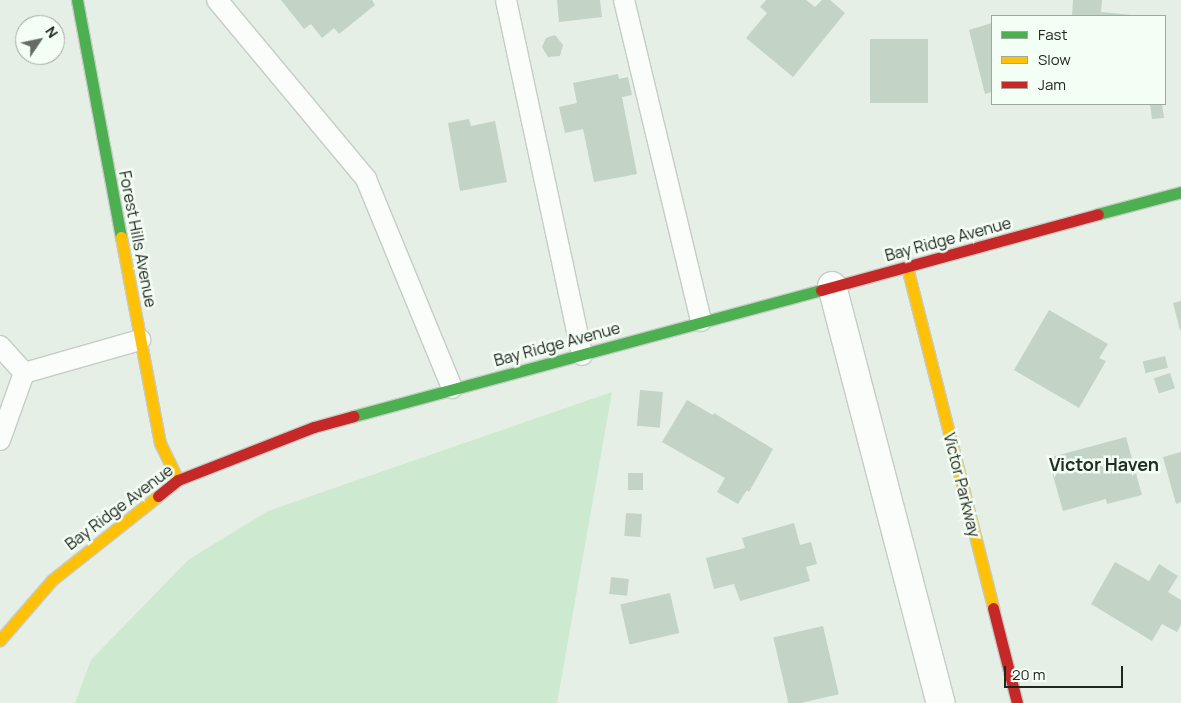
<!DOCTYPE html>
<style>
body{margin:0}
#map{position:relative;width:1181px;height:703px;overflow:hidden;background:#e5efe6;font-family:Manrope,sans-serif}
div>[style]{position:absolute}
.green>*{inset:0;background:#cde9cf}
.building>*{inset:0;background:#c3d3c5;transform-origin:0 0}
.roads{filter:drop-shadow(1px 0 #c5ccc6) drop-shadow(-1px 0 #c5ccc6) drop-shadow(0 1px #c5ccc6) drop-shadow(0 -1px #c5ccc6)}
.lane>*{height:20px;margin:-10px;padding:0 10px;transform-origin:10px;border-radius:10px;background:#fbfdfb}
.street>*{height:28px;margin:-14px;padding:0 14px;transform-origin:14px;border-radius:14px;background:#fbfdfb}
.fast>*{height:11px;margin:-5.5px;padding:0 5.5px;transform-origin:5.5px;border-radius:5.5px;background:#4caf50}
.slow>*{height:11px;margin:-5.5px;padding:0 5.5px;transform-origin:5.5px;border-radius:5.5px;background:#ffc107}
.jam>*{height:11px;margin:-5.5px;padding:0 5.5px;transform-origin:5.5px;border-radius:5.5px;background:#c62828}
span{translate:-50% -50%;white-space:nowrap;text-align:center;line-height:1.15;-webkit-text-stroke:5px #f3fef4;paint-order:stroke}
.street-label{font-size:16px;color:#202620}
.neighbourhood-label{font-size:18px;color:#212e22;font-weight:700}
.legend{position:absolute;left:991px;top:15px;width:175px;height:90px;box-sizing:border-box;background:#f3fef4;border:1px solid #9fa89f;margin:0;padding:6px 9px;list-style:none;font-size:15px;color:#202620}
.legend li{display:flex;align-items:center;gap:10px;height:25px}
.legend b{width:25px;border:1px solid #9fa89f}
.north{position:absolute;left:15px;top:15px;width:50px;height:50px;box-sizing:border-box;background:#f3fef4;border:1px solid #9fa89f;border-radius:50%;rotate:56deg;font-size:14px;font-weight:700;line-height:20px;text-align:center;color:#202620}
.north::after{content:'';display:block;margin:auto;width:18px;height:22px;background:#656c65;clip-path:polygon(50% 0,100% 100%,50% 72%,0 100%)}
.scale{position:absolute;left:1004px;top:666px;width:119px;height:22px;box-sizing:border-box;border:2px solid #202620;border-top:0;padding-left:6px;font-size:15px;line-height:18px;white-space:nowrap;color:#202620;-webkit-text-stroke:4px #f3fef4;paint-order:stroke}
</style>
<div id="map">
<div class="green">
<i style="clip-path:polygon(612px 392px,557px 703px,75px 703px,91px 660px,188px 560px,268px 511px)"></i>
</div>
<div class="building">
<i style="clip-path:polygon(281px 0,372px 0,375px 5px,339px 34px,334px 28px,322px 38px,311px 24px,304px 29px)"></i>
<i style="clip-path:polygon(557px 0,600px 0,602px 17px,559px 22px)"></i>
<i style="clip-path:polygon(766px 0,806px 0,815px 7px,822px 0,830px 0,845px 13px,793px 77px,746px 38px,767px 13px,760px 7px)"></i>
<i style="clip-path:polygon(1073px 0,1102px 0,1101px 12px,1142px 16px,1072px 16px)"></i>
<i style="clip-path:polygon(992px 23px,992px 92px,985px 94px,969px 30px)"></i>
<i style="clip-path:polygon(555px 35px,563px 45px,560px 56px,548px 57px,542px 47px,546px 38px)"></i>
<i style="left:928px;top:39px;width:64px;height:58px;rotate:90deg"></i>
<i style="clip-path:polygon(618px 74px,619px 79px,628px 77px,632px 95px,622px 97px,637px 174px,594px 182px,583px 129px,565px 133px,559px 107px,577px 103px,573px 83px)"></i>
<i style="clip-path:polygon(1150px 104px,1162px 104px,1164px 118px,1152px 119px)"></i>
<i style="clip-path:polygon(469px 119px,471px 126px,495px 121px,507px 182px,460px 191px,448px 123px)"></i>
<i style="clip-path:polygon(1181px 301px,1181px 330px,1180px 330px,1173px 303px)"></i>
<i style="clip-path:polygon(1049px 310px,1108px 344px,1099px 358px,1106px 361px,1079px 408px,1014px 370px)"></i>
<i style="left:1165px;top:356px;width:12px;height:23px;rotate:76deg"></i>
<i style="left:1170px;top:373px;width:16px;height:17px;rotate:72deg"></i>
<i style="left:640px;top:390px;width:23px;height:36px;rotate:5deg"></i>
<i style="clip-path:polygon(687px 400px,713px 415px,714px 413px,773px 449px,749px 492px,747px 490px,738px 504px,717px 492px,725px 478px,662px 442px)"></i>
<i style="clip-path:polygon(1126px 437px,1142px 495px,1107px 504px,1106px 499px,1063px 511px,1048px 458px)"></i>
<i style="clip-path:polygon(1181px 452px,1181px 502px,1176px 504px,1163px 457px)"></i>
<i style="left:628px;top:473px;width:15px;height:17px"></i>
<i style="left:626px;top:513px;width:16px;height:23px;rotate:4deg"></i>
<i style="clip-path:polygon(794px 523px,800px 545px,811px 542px,817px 564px,806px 567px,810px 581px,740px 601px,734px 584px,714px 589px,706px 558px,745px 548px,742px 538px)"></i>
<i style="clip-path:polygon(1115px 562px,1149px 581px,1159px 564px,1178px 576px,1168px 592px,1181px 600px,1181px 624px,1177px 632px,1162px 624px,1152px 641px,1091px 604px)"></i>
<i style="left:611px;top:577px;width:18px;height:17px;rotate:6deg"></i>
<i style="left:670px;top:593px;width:41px;height:51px;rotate:77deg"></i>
<i style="left:823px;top:626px;width:70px;height:51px;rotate:77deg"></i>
</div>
<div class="roads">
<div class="lane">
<i style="left:217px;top:0;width:233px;rotate:50.2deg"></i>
<i style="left:366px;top:179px;width:226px;rotate:67.6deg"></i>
<i style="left:506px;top:0;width:363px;rotate:77.9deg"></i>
<i style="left:624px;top:0;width:330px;rotate:76.5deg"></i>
<i style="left:0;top:346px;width:36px;rotate:48deg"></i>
<i style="left:0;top:440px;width:71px;rotate:-70.3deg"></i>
<i style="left:24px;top:373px;width:121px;rotate:-15.9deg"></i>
</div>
<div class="street">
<i style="left:832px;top:286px;width:431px;rotate:75.4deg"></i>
</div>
<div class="fast">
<i style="left:77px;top:0;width:241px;rotate:79.5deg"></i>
<i style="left:1098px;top:214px;width:86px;rotate:-14.8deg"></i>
<i style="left:354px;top:416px;width:484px;rotate:-15.1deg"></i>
</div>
<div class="slow">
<i style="left:121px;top:237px;width:210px;rotate:79.3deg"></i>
<i style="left:160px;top:443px;width:41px;rotate:64.1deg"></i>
<i style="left:907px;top:267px;width:352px;rotate:75.8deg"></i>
<i style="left:0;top:640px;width:79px;rotate:-49.1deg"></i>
<i style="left:52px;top:580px;width:135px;rotate:-38.4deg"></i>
</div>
<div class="jam">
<i style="left:821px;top:290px;width:287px;rotate:-15.3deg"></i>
<i style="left:158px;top:496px;width:26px;rotate:-39deg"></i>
<i style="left:178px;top:480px;width:146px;rotate:-21.3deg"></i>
<i style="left:314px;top:427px;width:41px;rotate:-15.4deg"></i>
<i style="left:993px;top:608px;width:98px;rotate:75.8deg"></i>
</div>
</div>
<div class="street-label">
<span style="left:138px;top:239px;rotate:79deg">Forest Hills Avenue</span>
<span style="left:948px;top:239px;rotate:-15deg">Bay Ridge Avenue</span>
<span style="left:557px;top:344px;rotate:-15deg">Bay Ridge Avenue</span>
<span style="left:962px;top:485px;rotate:76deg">Victor Parkway</span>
<span style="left:119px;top:507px;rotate:-37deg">Bay Ridge Avenue</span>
</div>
<div class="neighbourhood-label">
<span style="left:1104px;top:464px">Victor Haven</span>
</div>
<ul class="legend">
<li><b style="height:6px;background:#4caf50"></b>Fast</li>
<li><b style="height:6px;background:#ffc107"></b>Slow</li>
<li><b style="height:6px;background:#c62828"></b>Jam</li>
</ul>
<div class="north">N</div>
<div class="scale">20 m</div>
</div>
